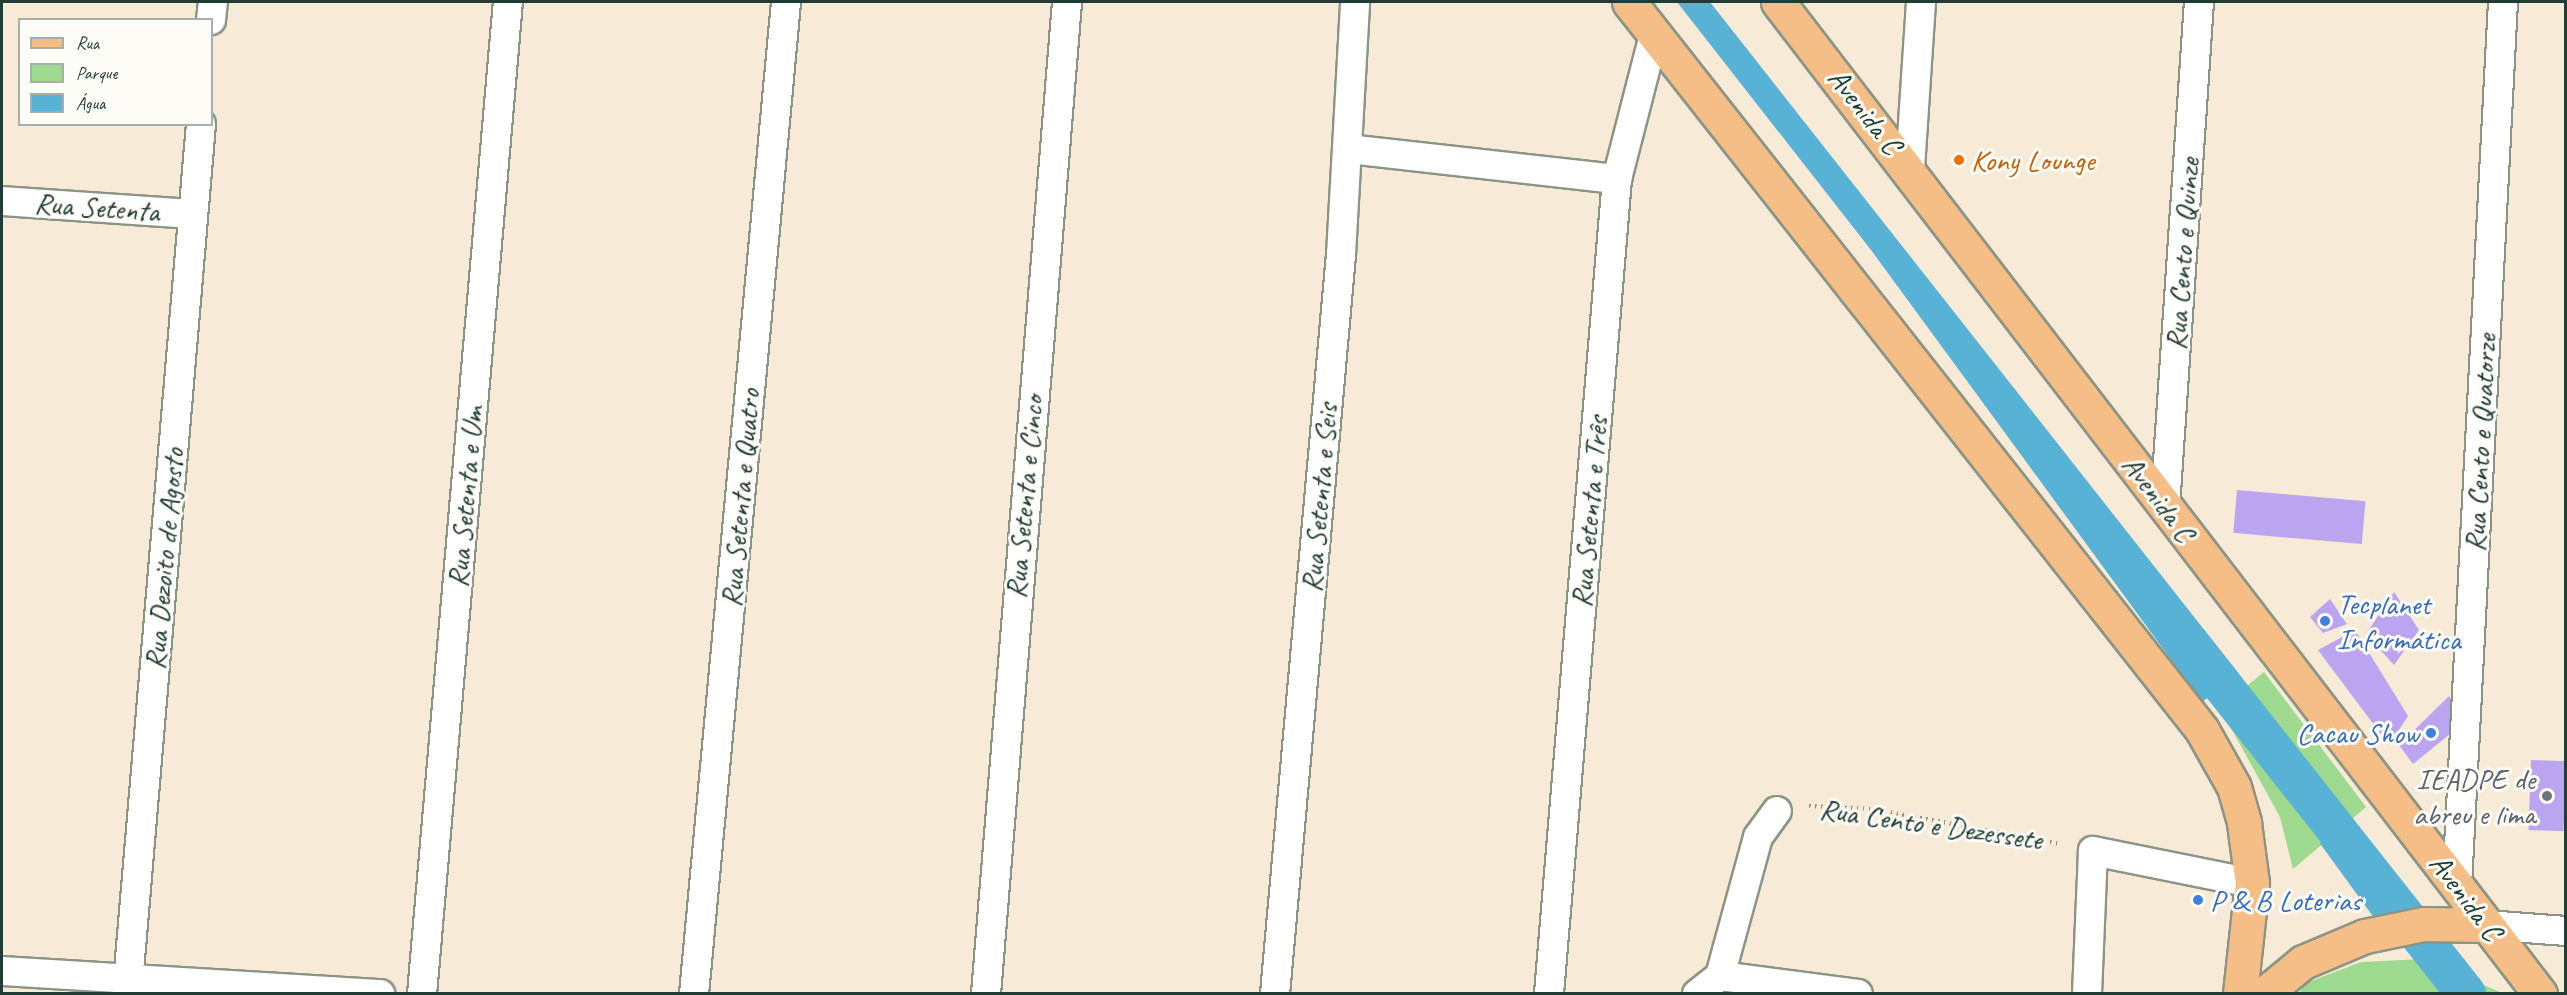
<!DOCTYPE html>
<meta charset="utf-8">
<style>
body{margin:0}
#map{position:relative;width:2567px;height:995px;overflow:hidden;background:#f7ead6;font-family:Caveat,sans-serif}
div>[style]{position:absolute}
.green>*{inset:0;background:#9dd98e}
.water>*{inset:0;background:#58b2d5;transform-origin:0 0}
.canal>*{height:40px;margin:-20px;padding:0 20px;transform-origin:20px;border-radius:20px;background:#58b2d5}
.building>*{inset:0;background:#bba4f0;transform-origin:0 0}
.path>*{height:4px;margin-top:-2px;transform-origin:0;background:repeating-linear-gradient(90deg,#8b9485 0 1.5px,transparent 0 6px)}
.roads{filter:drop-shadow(2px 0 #8b9485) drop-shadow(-2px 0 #8b9485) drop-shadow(0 2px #8b9485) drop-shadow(0 -2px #8b9485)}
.minor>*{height:28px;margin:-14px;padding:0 14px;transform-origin:14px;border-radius:14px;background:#fff}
.primary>*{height:33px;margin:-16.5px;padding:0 16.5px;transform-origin:16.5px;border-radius:16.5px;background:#f6be87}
.dots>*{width:16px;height:16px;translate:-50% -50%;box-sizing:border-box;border:3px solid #fdfcf7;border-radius:50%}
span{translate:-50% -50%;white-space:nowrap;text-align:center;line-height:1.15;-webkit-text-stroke:6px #fdfcf7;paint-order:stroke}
.street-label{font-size:30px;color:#1f3d34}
.food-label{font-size:30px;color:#c56008}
.left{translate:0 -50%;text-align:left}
.shop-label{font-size:30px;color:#366cbe}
.right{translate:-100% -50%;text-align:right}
.worship-label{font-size:30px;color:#5b616d}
.frame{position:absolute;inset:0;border:3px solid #1f3d34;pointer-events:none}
.legend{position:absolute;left:18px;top:18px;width:195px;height:108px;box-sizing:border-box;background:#fdfcf7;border:2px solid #a4b0a9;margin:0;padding:8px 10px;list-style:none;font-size:18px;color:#1f3d34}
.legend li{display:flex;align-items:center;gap:12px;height:30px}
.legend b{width:30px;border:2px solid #a4b0a9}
</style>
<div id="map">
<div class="green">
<i style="clip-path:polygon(2264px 672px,2366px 807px,2293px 869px,2280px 817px,2220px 708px)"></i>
<i style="clip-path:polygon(2424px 959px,2502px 993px,2299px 993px,2306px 983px,2361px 962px)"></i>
</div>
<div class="water">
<i style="clip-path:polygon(1677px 2px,1710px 2px,2239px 674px,2202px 702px,1871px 250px)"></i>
<i style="left:2349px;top:822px;width:97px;height:36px;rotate:54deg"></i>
</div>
<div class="canal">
<i style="left:2189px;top:643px;width:447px;rotate:51.7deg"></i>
</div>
<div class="building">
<i style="left:2237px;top:490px;width:129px;height:43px;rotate:5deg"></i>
<i style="clip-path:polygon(2394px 592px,2419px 630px,2394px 665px,2366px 634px)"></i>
<i style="clip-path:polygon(2330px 599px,2347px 624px,2323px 633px,2310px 617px)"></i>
<i style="clip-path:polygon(2355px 630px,2408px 716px,2389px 745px,2318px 650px)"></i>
<i style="clip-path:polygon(2449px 696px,2466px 721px,2413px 764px,2399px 745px)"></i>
<i style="left:2531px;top:760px;width:35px;height:70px;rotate:2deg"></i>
</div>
<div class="path">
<i style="left:1809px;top:806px;width:64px;rotate:2.7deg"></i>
<i style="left:1873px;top:809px;width:190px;rotate:10.6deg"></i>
</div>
<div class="roads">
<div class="minor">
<i style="left:211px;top:20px;width:18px;rotate:-84deg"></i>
<i style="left:1348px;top:149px;width:271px;rotate:6.4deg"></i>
<i style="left:1910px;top:168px;width:166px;rotate:-86.2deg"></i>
<i style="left:2px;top:201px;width:191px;rotate:3.9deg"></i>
<i style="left:2165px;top:507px;width:506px;rotate:-86.15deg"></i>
<i style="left:2457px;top:885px;width:884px;rotate:-87.02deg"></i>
<i style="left:2486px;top:925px;width:80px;rotate:4.3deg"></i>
<i style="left:2px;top:971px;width:379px;rotate:3.5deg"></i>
<i style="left:1720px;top:976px;width:139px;rotate:7.4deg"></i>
<i style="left:127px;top:994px;width:873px;rotate:-85.14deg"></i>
<i style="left:422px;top:994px;width:996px;rotate:-85.05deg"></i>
<i style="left:694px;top:994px;width:996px;rotate:-84.7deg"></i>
<i style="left:986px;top:994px;width:995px;rotate:-85.33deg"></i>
<i style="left:1275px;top:994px;width:742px;rotate:-84.9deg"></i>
<i style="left:1341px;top:255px;width:253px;rotate:-86.8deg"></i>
<i style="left:1549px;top:994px;width:818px;rotate:-85.23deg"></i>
<i style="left:1617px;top:179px;width:149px;rotate:-75.6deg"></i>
<i style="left:1697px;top:994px;width:29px;rotate:-38deg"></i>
<i style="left:1720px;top:976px;width:144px;rotate:-74.7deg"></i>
<i style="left:1758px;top:837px;width:32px;rotate:-54deg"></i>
<i style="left:2087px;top:994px;width:143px;rotate:-87.6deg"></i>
<i style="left:2093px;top:851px;width:162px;rotate:11.4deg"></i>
</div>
<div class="primary">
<i style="left:1629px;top:2px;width:926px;rotate:51.79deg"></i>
<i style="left:2202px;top:730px;width:65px;rotate:60.7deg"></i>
<i style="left:2234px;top:787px;width:37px;rotate:74deg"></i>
<i style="left:2244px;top:823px;width:61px;rotate:82.4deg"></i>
<i style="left:2252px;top:883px;width:112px;rotate:96.2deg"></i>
<i style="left:1778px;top:2px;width:1251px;rotate:52.47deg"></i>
<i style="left:2264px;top:994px;width:50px;rotate:-39.4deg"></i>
<i style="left:2303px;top:962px;width:67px;rotate:-22.8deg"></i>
<i style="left:2365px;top:936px;width:59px;rotate:-11.7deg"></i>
<i style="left:2423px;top:924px;width:63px;rotate:0.9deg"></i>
</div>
</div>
<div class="dots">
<i style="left:1959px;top:160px;background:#e8710a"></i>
<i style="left:2325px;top:621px;background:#3f7fe0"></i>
<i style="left:2431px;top:733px;background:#3f7fe0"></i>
<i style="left:2547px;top:796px;background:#6b7280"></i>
<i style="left:2198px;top:900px;background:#3f7fe0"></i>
</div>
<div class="street-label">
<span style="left:1865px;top:111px;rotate:52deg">Avenida C</span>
<span style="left:97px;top:207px;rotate:4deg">Rua Setenta</span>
<span style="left:2182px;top:254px;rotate:-86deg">Rua Cento e Quinze</span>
<span style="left:2480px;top:443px;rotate:-87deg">Rua Cento e Quatorze</span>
<span style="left:465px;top:497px;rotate:-85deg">Rua Setenta e Um</span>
<span style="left:1024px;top:497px;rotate:-85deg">Rua Setenta e Cinco</span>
<span style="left:740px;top:498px;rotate:-85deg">Rua Setenta e Quatro</span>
<span style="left:1319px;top:498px;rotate:-85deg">Rua Setenta e Seis</span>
<span style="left:2159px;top:498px;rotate:53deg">Avenida C</span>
<span style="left:1589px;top:512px;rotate:-85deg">Rua Setenta e Três</span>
<span style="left:164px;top:559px;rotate:-85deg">Rua Dezoito de Agosto</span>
<span style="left:1931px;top:824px;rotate:8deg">Rua Cento e Dezessete</span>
<span style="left:2466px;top:897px;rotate:53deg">Avenida C</span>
</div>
<div class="food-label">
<span class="left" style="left:1971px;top:160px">Kony Lounge</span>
</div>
<div class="shop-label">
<span class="left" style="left:2337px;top:621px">Tecplanet<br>Informática</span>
<span class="right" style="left:2419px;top:733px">Cacau Show</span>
<span class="left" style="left:2210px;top:900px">P &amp; B Loterias</span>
</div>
<div class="worship-label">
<span class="right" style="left:2535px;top:796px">IEADPE de<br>abreu e lima</span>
</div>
<div class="frame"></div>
<ul class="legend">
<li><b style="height:8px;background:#f6be87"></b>Rua</li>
<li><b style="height:16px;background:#9dd98e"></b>Parque</li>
<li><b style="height:16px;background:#58b2d5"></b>Água</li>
</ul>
</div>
